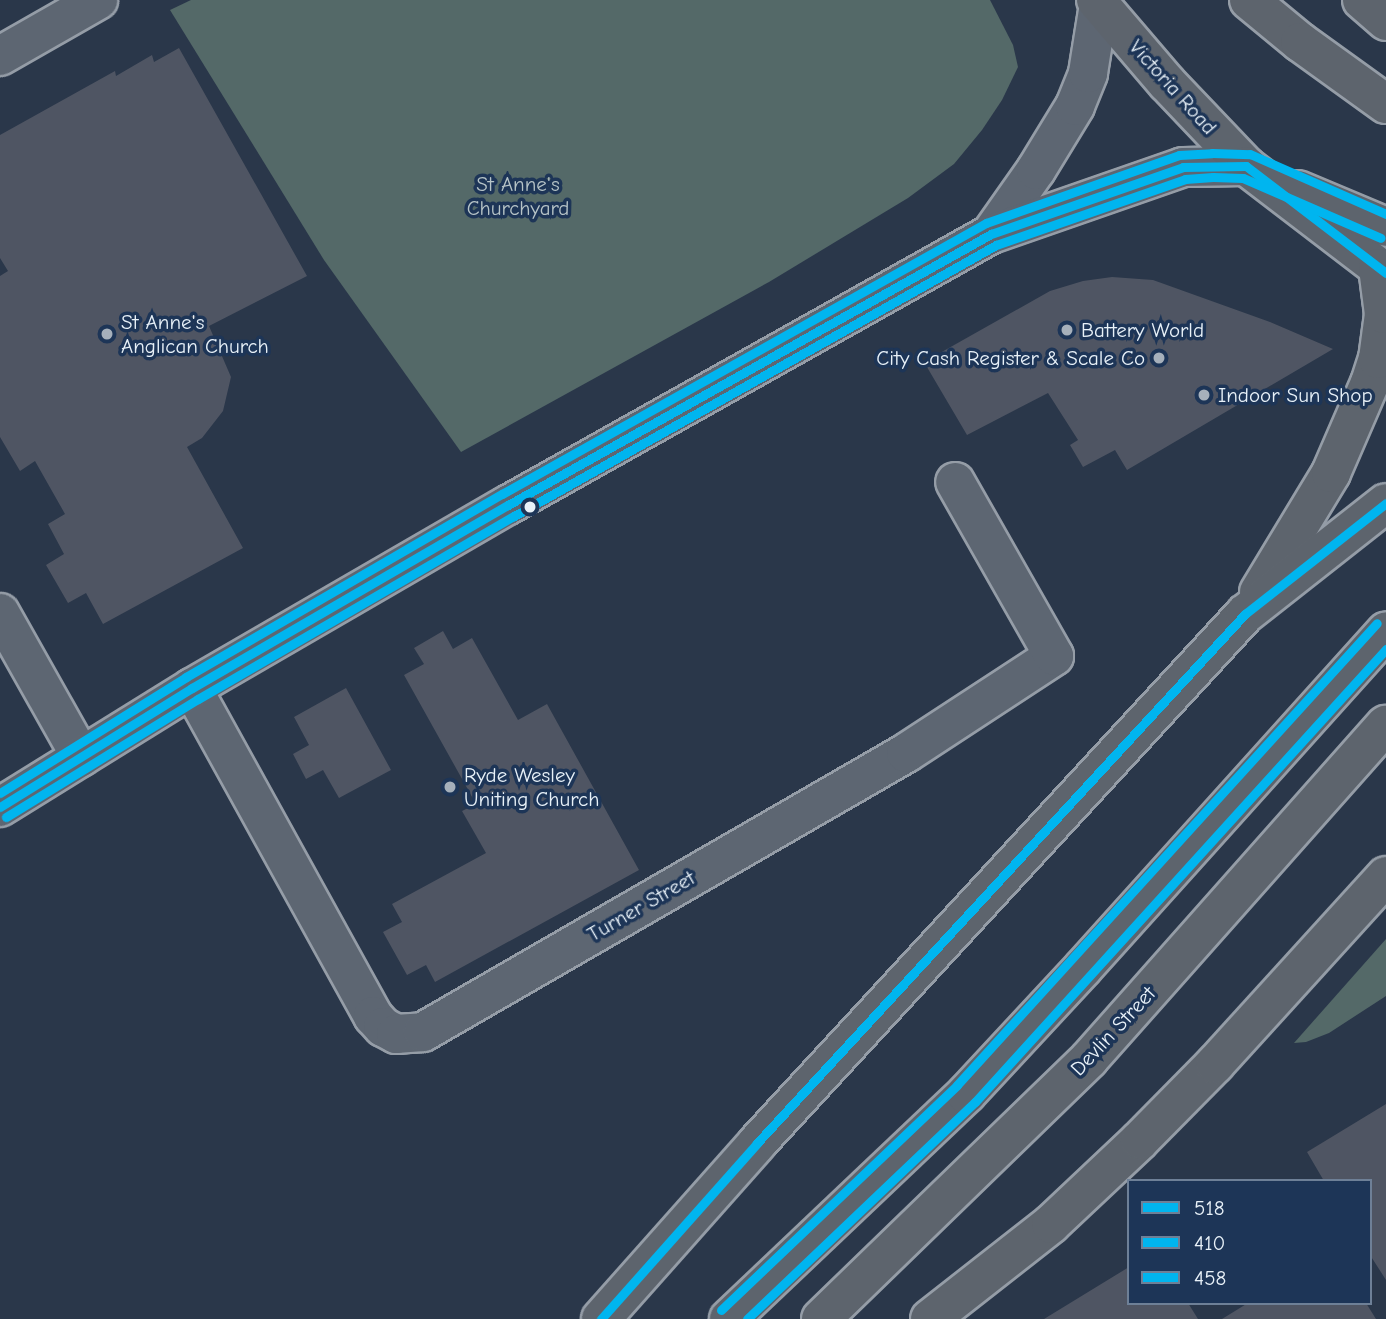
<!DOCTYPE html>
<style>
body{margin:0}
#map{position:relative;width:1386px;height:1319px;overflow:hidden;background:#2a374a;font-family:"Comic Neue",sans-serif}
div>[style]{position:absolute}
.green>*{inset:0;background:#546968}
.building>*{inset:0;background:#4f5563}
.roads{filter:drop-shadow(2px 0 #959da7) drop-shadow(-2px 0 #959da7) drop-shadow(0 2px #959da7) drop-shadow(0 -2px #959da7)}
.minor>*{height:38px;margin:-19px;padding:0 19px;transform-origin:19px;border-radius:19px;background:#5d6672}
.highway>*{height:38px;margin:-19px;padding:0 19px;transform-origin:19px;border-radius:19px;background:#5d646d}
.bus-1>*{height:9px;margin:-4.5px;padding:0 4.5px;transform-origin:4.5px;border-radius:4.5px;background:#00b5ef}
.bus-2>*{height:9px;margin:-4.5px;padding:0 4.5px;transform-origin:4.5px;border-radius:4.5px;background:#00b5ef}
.bus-3>*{height:9px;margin:-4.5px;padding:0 4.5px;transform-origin:4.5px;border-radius:4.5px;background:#00b5ef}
.dots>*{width:19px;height:19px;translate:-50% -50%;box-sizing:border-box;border:4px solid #1d3557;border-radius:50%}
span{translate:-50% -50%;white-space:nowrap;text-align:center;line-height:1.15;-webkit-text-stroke:7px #1d3557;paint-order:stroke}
.street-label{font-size:21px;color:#e8f1f8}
.park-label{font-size:21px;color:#b7c4c7}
.poi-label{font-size:21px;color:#e8f1f8}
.left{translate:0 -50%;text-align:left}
.right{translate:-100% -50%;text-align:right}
.legend{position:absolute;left:1127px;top:1179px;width:245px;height:126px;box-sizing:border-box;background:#1d3557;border:2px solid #6e8097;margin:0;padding:9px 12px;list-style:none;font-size:21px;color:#e8f1f8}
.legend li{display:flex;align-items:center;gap:14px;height:35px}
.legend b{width:35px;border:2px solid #6e8097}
</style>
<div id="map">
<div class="green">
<i style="clip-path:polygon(191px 0,990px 0,1013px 45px,1018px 67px,1002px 100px,982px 130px,954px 164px,908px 198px,769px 282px,461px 452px,324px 260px,170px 10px)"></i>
<i style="clip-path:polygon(1386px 939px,1386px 996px,1329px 1033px,1306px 1042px,1294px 1043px)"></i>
</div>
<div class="building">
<i style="clip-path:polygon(179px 48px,307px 276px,209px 326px,231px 377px,223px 411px,202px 438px,187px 447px,243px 548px,103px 624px,86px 593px,68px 603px,46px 565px,64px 554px,48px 524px,65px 514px,35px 461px,20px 471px,0 437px,0 276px,8px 271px,0 258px,0 135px,115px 71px,116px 76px,152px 55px,154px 62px)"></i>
<i style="clip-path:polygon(1112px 277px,1153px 280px,1270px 322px,1333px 349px,1127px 470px,1115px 450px,1083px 467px,1070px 445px,1078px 440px,1048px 393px,967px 435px,924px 362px,1050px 291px,1083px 281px)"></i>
<i style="clip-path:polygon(443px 631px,453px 649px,472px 638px,518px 720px,547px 704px,639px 870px,435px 982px,426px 965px,407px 975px,383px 932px,402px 922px,392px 904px,486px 853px,462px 811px,476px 804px,404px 675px,424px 664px,414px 648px)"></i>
<i style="clip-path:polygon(346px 688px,391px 770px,339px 798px,323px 770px,306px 779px,293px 754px,309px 745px,294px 717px)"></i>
<i style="clip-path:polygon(1386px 1104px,1386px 1280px,1370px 1255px,1370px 1181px,1324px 1181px,1307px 1152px)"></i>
<i style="clip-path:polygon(1129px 1267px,1129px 1303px,1188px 1303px,1198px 1319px,1044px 1319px)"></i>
<i style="clip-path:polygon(1248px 1303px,1366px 1303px,1376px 1319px,1222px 1319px)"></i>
</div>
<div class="roads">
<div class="minor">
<i style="left:0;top:56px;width:113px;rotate:-29.7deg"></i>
<i style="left:991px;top:234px;width:78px;rotate:-54.9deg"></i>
<i style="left:1036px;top:170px;width:75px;rotate:-58.6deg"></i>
<i style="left:1075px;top:106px;width:35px;rotate:-68deg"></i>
<i style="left:1088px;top:73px;width:70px;rotate:-80.9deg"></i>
<i style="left:0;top:613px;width:165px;rotate:60.6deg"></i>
<i style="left:192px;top:688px;width:375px;rotate:61.1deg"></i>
<i style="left:373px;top:1016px;width:15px;rotate:48deg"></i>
<i style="left:383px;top:1027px;width:15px;rotate:28deg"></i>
<i style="left:396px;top:1034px;width:27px;rotate:-4deg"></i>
<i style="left:423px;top:1032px;width:558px;rotate:-30.01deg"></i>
<i style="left:906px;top:753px;width:177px;rotate:-33.2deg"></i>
<i style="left:1054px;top:656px;width:200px;rotate:-119.6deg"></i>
<i style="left:0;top:807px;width:226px;rotate:-31.8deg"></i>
<i style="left:192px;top:688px;width:365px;rotate:-30.1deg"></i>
<i style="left:508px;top:505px;width:554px;rotate:-29.3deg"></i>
<i style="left:991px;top:234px;width:203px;rotate:-19.2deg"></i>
<i style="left:1183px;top:167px;width:63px;rotate:-0.9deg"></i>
</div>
<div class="highway">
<i style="left:1096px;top:0;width:109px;rotate:49.5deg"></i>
<i style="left:1167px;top:83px;width:115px;rotate:46.4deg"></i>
<i style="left:1246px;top:166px;width:176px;rotate:37.4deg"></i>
<i style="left:1249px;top:0;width:66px;rotate:39.5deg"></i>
<i style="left:1300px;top:42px;width:106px;rotate:35.8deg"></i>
<i style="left:1362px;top:0;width:32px;rotate:41deg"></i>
<i style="left:1298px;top:190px;width:95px;rotate:22.8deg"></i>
<i style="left:1259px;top:592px;width:139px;rotate:-58.8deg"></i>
<i style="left:1331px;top:473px;width:98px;rotate:-66.6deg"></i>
<i style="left:1370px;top:383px;width:25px;rotate:-72deg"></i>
<i style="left:1378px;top:359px;width:45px;rotate:-82.4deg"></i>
<i style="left:1384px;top:314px;width:46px;rotate:-97.4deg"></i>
<i style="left:601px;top:1319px;width:235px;rotate:-48.4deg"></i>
<i style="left:757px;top:1143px;width:720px;rotate:-47.31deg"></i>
<i style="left:1245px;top:614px;width:179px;rotate:-38.2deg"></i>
<i style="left:729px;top:1319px;width:327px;rotate:-43.5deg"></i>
<i style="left:966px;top:1094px;width:172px;rotate:-47.1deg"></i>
<i style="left:1083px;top:968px;width:453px;rotate:-48deg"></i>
<i style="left:821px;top:1319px;width:373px;rotate:-44.1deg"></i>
<i style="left:1089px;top:1059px;width:447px;rotate:-48.4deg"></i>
<i style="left:930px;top:1319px;width:154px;rotate:-38.1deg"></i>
<i style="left:1051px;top:1224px;width:122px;rotate:-43.3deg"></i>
<i style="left:1140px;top:1140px;width:107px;rotate:-45.4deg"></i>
<i style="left:1215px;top:1064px;width:254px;rotate:-47.7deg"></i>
</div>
</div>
<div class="bus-1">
<i style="left:0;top:807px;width:226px;rotate:-31.8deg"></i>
<i style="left:192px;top:688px;width:365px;rotate:-30.1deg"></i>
<i style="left:508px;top:505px;width:554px;rotate:-29.3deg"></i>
<i style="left:991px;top:234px;width:203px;rotate:-19.2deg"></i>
<i style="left:1183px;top:167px;width:63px;rotate:-0.9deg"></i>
<i style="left:1246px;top:166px;width:176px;rotate:37.4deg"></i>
<i style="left:601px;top:1319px;width:235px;rotate:-48.4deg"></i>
<i style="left:757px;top:1143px;width:720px;rotate:-47.31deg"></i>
<i style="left:1245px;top:614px;width:179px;rotate:-38.2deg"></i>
</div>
<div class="bus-2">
<i style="left:6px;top:817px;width:225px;rotate:-31.6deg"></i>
<i style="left:198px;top:699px;width:365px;rotate:-30.1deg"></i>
<i style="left:514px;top:516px;width:553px;rotate:-29.35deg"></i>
<i style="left:996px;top:245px;width:200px;rotate:-19.2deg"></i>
<i style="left:1185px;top:179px;width:28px;rotate:-4deg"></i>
<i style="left:1213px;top:177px;width:30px;rotate:2deg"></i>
<i style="left:1243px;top:178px;width:150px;rotate:23.5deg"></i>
<i style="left:747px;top:1319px;width:315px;rotate:-43.6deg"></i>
<i style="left:975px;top:1102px;width:612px;rotate:-47.78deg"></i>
</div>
<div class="bus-3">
<i style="left:0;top:793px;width:219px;rotate:-31.9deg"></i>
<i style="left:186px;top:677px;width:365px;rotate:-30.1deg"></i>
<i style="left:502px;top:494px;width:555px;rotate:-29.25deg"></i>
<i style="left:986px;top:223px;width:205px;rotate:-19.4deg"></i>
<i style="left:1179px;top:155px;width:33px;rotate:-3deg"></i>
<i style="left:1212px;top:153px;width:38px;rotate:2deg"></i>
<i style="left:1250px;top:154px;width:149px;rotate:23.8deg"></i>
<i style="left:721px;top:1310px;width:326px;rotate:-43.6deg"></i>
<i style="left:957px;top:1085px;width:624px;rotate:-47.73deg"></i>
</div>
<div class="dots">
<i style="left:1067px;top:330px;background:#a6b0bb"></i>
<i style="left:107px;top:334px;background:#a6b0bb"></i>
<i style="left:1159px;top:358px;background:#a6b0bb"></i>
<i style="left:1204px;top:395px;background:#a6b0bb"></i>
<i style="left:530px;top:507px;background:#e8f1f8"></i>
<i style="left:450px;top:787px;background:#a6b0bb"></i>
</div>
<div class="street-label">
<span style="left:1173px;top:87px;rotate:48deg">Victoria Road</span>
<span style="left:641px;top:906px;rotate:-30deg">Turner Street</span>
<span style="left:1113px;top:1031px;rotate:-47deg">Devlin Street</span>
</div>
<div class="park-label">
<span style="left:518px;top:196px">St Anne's<br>Churchyard</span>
</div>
<div class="poi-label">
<span class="left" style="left:121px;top:334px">St Anne's<br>Anglican Church</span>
<span class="left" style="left:1081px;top:330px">Battery World</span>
<span class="right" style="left:1145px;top:358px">City Cash Register &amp; Scale Co</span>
<span class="left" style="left:1218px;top:395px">Indoor Sun Shop</span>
<span class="left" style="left:464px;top:787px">Ryde Wesley<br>Uniting Church</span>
</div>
<ul class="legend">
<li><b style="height:9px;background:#00b5ef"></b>518</li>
<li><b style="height:9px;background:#00b5ef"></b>410</li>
<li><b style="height:9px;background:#00b5ef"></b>458</li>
</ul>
</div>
